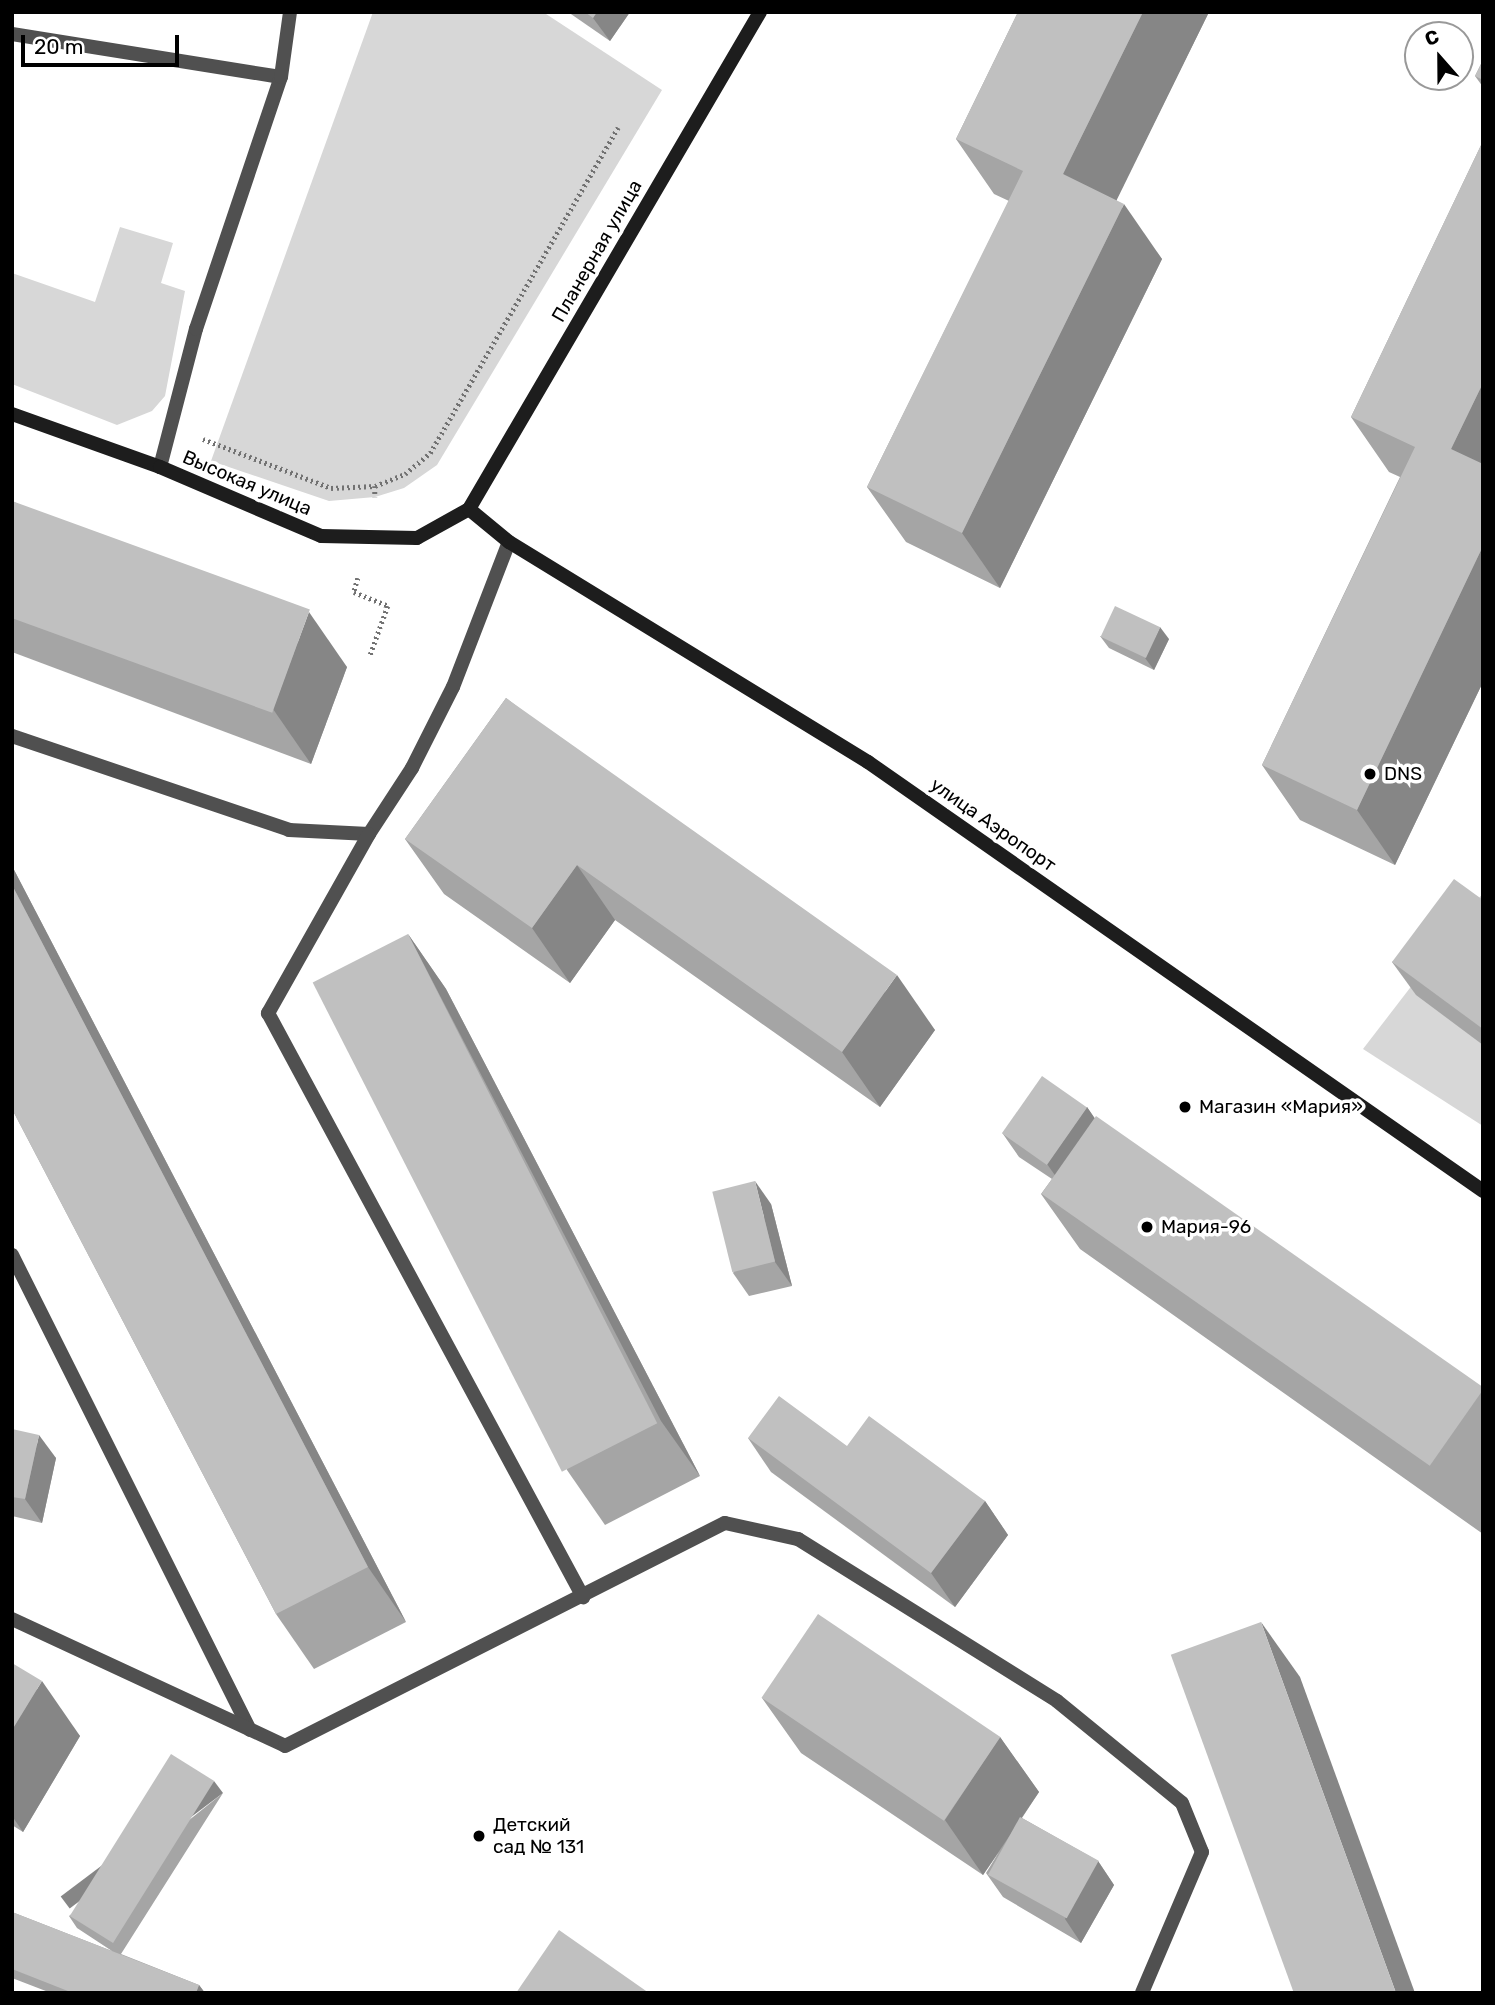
<!DOCTYPE html>
<meta charset="utf-8">
<style>
body{margin:0}
#map{position:relative;width:1495px;height:2005px;overflow:hidden;background:#fff;font-family:Rubik,sans-serif}
div>[style]{position:absolute}
.green>*{inset:0;background:#d7d7d7}
.path>*{height:4.5px;margin-top:-2.25px;transform-origin:0;background:repeating-linear-gradient(90deg,#727272 0 2px,transparent 0 5.5px)}
.lane>*{height:14px;margin:-7px;padding:0 7px;transform-origin:7px;border-radius:7px;background:#505050}
.secondary>*{height:14px;margin:-7px;padding:0 7px;transform-origin:7px;border-radius:7px;background:#1d1d1d}
.wall>*{inset:0;background:#a5a5a5}
.shaded-wall>*{inset:0;background:#868686;transform-origin:0 0}
.building>*{inset:0;background:#c0c0c0;transform-origin:0 0}
.dots>*{width:19px;height:19px;translate:-50% -50%;box-sizing:border-box;border:4px solid #fff;border-radius:50%}
span{translate:-50% -50%;white-space:nowrap;text-align:center;line-height:1.15;-webkit-text-stroke:7px #fff;paint-order:stroke}
.street-label{font-size:19px;color:#000}
.poi-label{font-size:19px;color:#000}
.left{translate:0 -50%;text-align:left}
.frame{position:absolute;inset:0;border:14px solid #000;pointer-events:none}
.north{position:absolute;left:1404px;top:21px;width:70px;height:70px;box-sizing:border-box;background:#fff;border:2px solid #999;border-radius:50%;rotate:339deg;font-size:19px;font-weight:700;line-height:28px;text-align:center;color:#000}
.north::after{content:'';display:block;margin:auto;width:24px;height:32px;background:#000;clip-path:polygon(50% 0,100% 100%,50% 72%,0 100%)}
.scale{position:absolute;left:21px;top:35px;width:158px;height:32px;box-sizing:border-box;border:4px solid #000;border-top:0;padding-left:9px;font-size:21px;line-height:24px;white-space:nowrap;color:#000;-webkit-text-stroke:5px #fff;paint-order:stroke}
</style>
<div id="map">
<div class="green">
<i style="clip-path:polygon(373px 12px,543px 12px,662px 90px,437px 465px,404px 488px,375px 497px,329px 501px,211px 461px)"></i>
<i style="clip-path:polygon(120px 227px,173px 243px,161px 283px,185px 291px,165px 396px,152px 411px,117px 425px,12px 384px,12px 273px,95px 302px)"></i>
<i style="clip-path:polygon(1483px 893px,1483px 1126px,1363px 1049px)"></i>
</div>
<div class="path">
<i style="left:203px;top:439px;width:137px;rotate:20.9deg"></i>
<i style="left:331px;top:488px;width:44px;rotate:-2.6deg"></i>
<i style="left:375px;top:486px;width:32px;rotate:-22deg"></i>
<i style="left:405px;top:474px;width:33px;rotate:-40deg"></i>
<i style="left:430px;top:453px;width:376px;rotate:-60deg"></i>
<i style="left:375px;top:486px;width:11px;rotate:90deg"></i>
<i style="left:358px;top:578px;width:15px;rotate:106deg"></i>
<i style="left:354px;top:592px;width:37px;rotate:22deg"></i>
<i style="left:388px;top:606px;width:53px;rotate:109.8deg"></i>
</div>
<div class="lane">
<i style="left:12px;top:34px;width:272px;rotate:9.1deg"></i>
<i style="left:160px;top:467px;width:143px;rotate:-75.4deg"></i>
<i style="left:196px;top:329px;width:266px;rotate:-71.4deg"></i>
<i style="left:281px;top:77px;width:66px;rotate:-82.1deg"></i>
<i style="left:12px;top:736px;width:293px;rotate:18.7deg"></i>
<i style="left:289px;top:830px;width:80px;rotate:2.9deg"></i>
<i style="left:369px;top:834px;width:79px;rotate:-56.9deg"></i>
<i style="left:412px;top:768px;width:91px;rotate:-63.2deg"></i>
<i style="left:453px;top:687px;width:155px;rotate:-68.9deg"></i>
<i style="left:369px;top:834px;width:206px;rotate:119.4deg"></i>
<i style="left:268px;top:1013px;width:664px;rotate:61.66deg"></i>
<i style="left:12px;top:1255px;width:531px;rotate:63.39deg"></i>
<i style="left:12px;top:1619px;width:301px;rotate:24.9deg"></i>
<i style="left:285px;top:1746px;width:493px;rotate:-26.9deg"></i>
<i style="left:725px;top:1523px;width:75px;rotate:12.4deg"></i>
<i style="left:798px;top:1539px;width:305px;rotate:32deg"></i>
<i style="left:1057px;top:1701px;width:161px;rotate:39.2deg"></i>
<i style="left:1182px;top:1803px;width:53px;rotate:67.8deg"></i>
<i style="left:1202px;top:1852px;width:153px;rotate:113.1deg"></i>
</div>
<div class="secondary">
<i style="left:12px;top:414px;width:157px;rotate:19.7deg"></i>
<i style="left:160px;top:467px;width:175px;rotate:23.2deg"></i>
<i style="left:321px;top:536px;width:96px;rotate:1.2deg"></i>
<i style="left:417px;top:538px;width:60px;rotate:-29.1deg"></i>
<i style="left:469px;top:509px;width:576px;rotate:-59.65deg"></i>
<i style="left:469px;top:509px;width:52px;rotate:39.5deg"></i>
<i style="left:509px;top:542px;width:421px;rotate:31.5deg"></i>
<i style="left:868px;top:762px;width:750px;rotate:34.9deg"></i>
</div>
<div class="wall">
<i style="clip-path:polygon(568px 12px,630px 12px,610px 41px)"></i>
<i style="clip-path:polygon(1018px 12px,1209px 12px,1116px 200px,1162px 259px,1000px 588px,906px 542px,867px 487px,1009px 201px,994px 194px,956px 139px)"></i>
<i style="clip-path:polygon(1483px 60px,1483px 87px,1475px 76px)"></i>
<i style="clip-path:polygon(1483px 141px,1483px 682px,1395px 865px,1300px 820px,1262px 765px,1400px 477px,1389px 472px,1351px 417px)"></i>
<i style="clip-path:polygon(12px 501px,347px 667px,311px 764px,12px 652px)"></i>
<i style="clip-path:polygon(1100px 636px,1169px 639px,1154px 670px,1109px 648px)"></i>
<i style="clip-path:polygon(506px 698px,935px 1030px,880px 1107px,615px 920px,570px 983px,444px 894px,405px 839px)"></i>
<i style="clip-path:polygon(12px 866px,406px 1622px,314px 1669px,276px 1614px,12px 1109px)"></i>
<i style="clip-path:polygon(1483px 900px,1483px 1045px,1416px 995px,1392px 962px)"></i>
<i style="clip-path:polygon(408px 934px,446px 989px,700px 1476px,605px 1525px,567px 1470px)"></i>
<i style="clip-path:polygon(1087px 1107px,1094px 1118px,1483px 1390px,1483px 1534px,1080px 1249px,1041px 1194px,1052px 1179px,1019px 1157px,1003px 1134px)"></i>
<i style="clip-path:polygon(771px 1204px,792px 1286px,749px 1296px,733px 1273px)"></i>
<i style="clip-path:polygon(12px 1429px,56px 1458px,42px 1523px,12px 1516px)"></i>
<i style="clip-path:polygon(748px 1438px,847px 1446px,985px 1501px,1008px 1535px,955px 1607px,771px 1472px)"></i>
<i style="clip-path:polygon(12px 1663px,80px 1736px,23px 1832px,12px 1825px)"></i>
<i style="clip-path:polygon(762px 1698px,1000px 1737px,1039px 1792px,1022px 1818px,1098px 1861px,1114px 1885px,1081px 1943px,1003px 1897px,986px 1873px,999px 1852px,983px 1875px,801px 1753px)"></i>
<i style="clip-path:polygon(223px 1793px,121px 1954px,199px 1985px,205px 1993px,51px 1993px,12px 1978px,12px 1912px,112px 1951px,77px 1928px,69px 1916px)"></i>
</div>
<div class="shaded-wall">
<i style="clip-path:polygon(597px 12px,630px 12px,610px 41px,593px 18px)"></i>
<i style="clip-path:polygon(1143px 12px,1209px 12px,1102px 230px,1063px 174px)"></i>
<i style="clip-path:polygon(1124px 204px,1162px 259px,1000px 588px,962px 533px)"></i>
<i style="clip-path:polygon(1483px 383px,1483px 495px,1451px 449px)"></i>
<i style="clip-path:polygon(1483px 546px,1483px 682px,1395px 865px,1357px 810px)"></i>
<i style="clip-path:polygon(309px 612px,347px 667px,311px 764px,273px 709px)"></i>
<i style="clip-path:polygon(1160px 627px,1169px 639px,1154px 670px,1145px 658px)"></i>
<i style="clip-path:polygon(577px 865px,615px 920px,570px 983px,532px 928px)"></i>
<i style="clip-path:polygon(12px 866px,406px 1622px,368px 1567px,12px 885px)"></i>
<i style="clip-path:polygon(408px 934px,446px 989px,700px 1476px,661px 1421px)"></i>
<i style="clip-path:polygon(897px 975px,935px 1030px,880px 1107px,842px 1052px)"></i>
<i style="clip-path:polygon(1087px 1107px,1103px 1130px,1064px 1188px,1047px 1164px)"></i>
<i style="clip-path:polygon(755px 1181px,771px 1204px,792px 1286px,775px 1262px)"></i>
<i style="clip-path:polygon(39px 1435px,56px 1458px,42px 1523px,25px 1499px)"></i>
<i style="clip-path:polygon(985px 1501px,1008px 1535px,955px 1607px,931px 1573px)"></i>
<i style="clip-path:polygon(1261px 1622px,1300px 1677px,1415px 1993px,1396px 1993px)"></i>
<i style="clip-path:polygon(42px 1681px,80px 1736px,23px 1832px,12px 1816px,12px 1730px)"></i>
<i style="clip-path:polygon(1000px 1737px,1039px 1792px,983px 1875px,945px 1820px)"></i>
<i style="left:214px;top:1781px;width:15px;height:192px;rotate:53deg"></i>
<i style="clip-path:polygon(1098px 1861px,1114px 1885px,1081px 1943px,1065px 1919px)"></i>
<i style="clip-path:polygon(199px 1985px,205px 1993px,196px 1993px)"></i>
</div>
<div class="building">
<i style="clip-path:polygon(585px 12px,597px 12px,593px 18px)"></i>
<i style="clip-path:polygon(1018px 12px,1143px 12px,1063px 174px,1124px 204px,962px 533px,867px 487px,1023px 171px,956px 139px)"></i>
<i style="clip-path:polygon(1483px 60px,1483px 80px,1475px 76px)"></i>
<i style="clip-path:polygon(1483px 141px,1483px 383px,1451px 449px,1483px 464px,1483px 546px,1357px 810px,1262px 765px,1415px 447px,1351px 417px)"></i>
<i style="left:12px;top:501px;width:317px;height:110px;rotate:20deg"></i>
<i style="left:1115px;top:606px;width:50px;height:34px;rotate:25deg"></i>
<i style="clip-path:polygon(506px 698px,897px 975px,842px 1052px,577px 865px,532px 928px,405px 839px)"></i>
<i style="clip-path:polygon(1454px 879px,1483px 900px,1483px 1029px,1392px 962px)"></i>
<i style="clip-path:polygon(12px 885px,368px 1567px,276px 1614px,12px 1109px)"></i>
<i style="left:408px;top:934px;width:549px;height:107px;rotate:63deg"></i>
<i style="left:1042px;top:1076px;width:55px;height:70px;rotate:35deg"></i>
<i style="left:1096px;top:1116px;width:474px;height:95px;rotate:35deg"></i>
<i style="left:755px;top:1181px;width:83px;height:44px;rotate:76deg"></i>
<i style="clip-path:polygon(779px 1396px,847px 1446px,869px 1416px,985px 1501px,931px 1573px,748px 1438px)"></i>
<i style="clip-path:polygon(12px 1429px,39px 1435px,25px 1499px,12px 1497px)"></i>
<i style="left:818px;top:1614px;width:220px;height:101px;rotate:34deg"></i>
<i style="left:1261px;top:1622px;width:395px;height:96px;rotate:70deg"></i>
<i style="clip-path:polygon(12px 1663px,42px 1681px,12px 1730px)"></i>
<i style="left:171px;top:1754px;width:51px;height:191px;rotate:32deg"></i>
<i style="left:1020px;top:1817px;width:90px;height:66px;rotate:29deg"></i>
<i style="clip-path:polygon(12px 1912px,199px 1985px,196px 1993px,73px 1993px,12px 1969px)"></i>
<i style="clip-path:polygon(559px 1930px,649px 1993px,516px 1993px)"></i>
</div>
<div class="dots">
<i style="left:1370px;top:774px;background:#000"></i>
<i style="left:1185px;top:1107px;background:#000"></i>
<i style="left:1147px;top:1227px;background:#000"></i>
<i style="left:479px;top:1836px;background:#000"></i>
</div>
<div class="street-label">
<span style="left:597px;top:251px;rotate:-60deg">Планерная улица</span>
<span style="left:247px;top:483px;rotate:23deg">Высокая улица</span>
<span style="left:993px;top:825px;rotate:35deg">улица Аэропорт</span>
</div>
<div class="poi-label">
<span class="left" style="left:1384px;top:774px">DNS</span>
<span class="left" style="left:1199px;top:1107px">Магазин «Мария»</span>
<span class="left" style="left:1161px;top:1227px">Мария-96</span>
<span class="left" style="left:493px;top:1836px">Детский<br>сад № 131</span>
</div>
<div class="frame"></div>
<div class="north">С</div>
<div class="scale">20 m</div>
</div>
